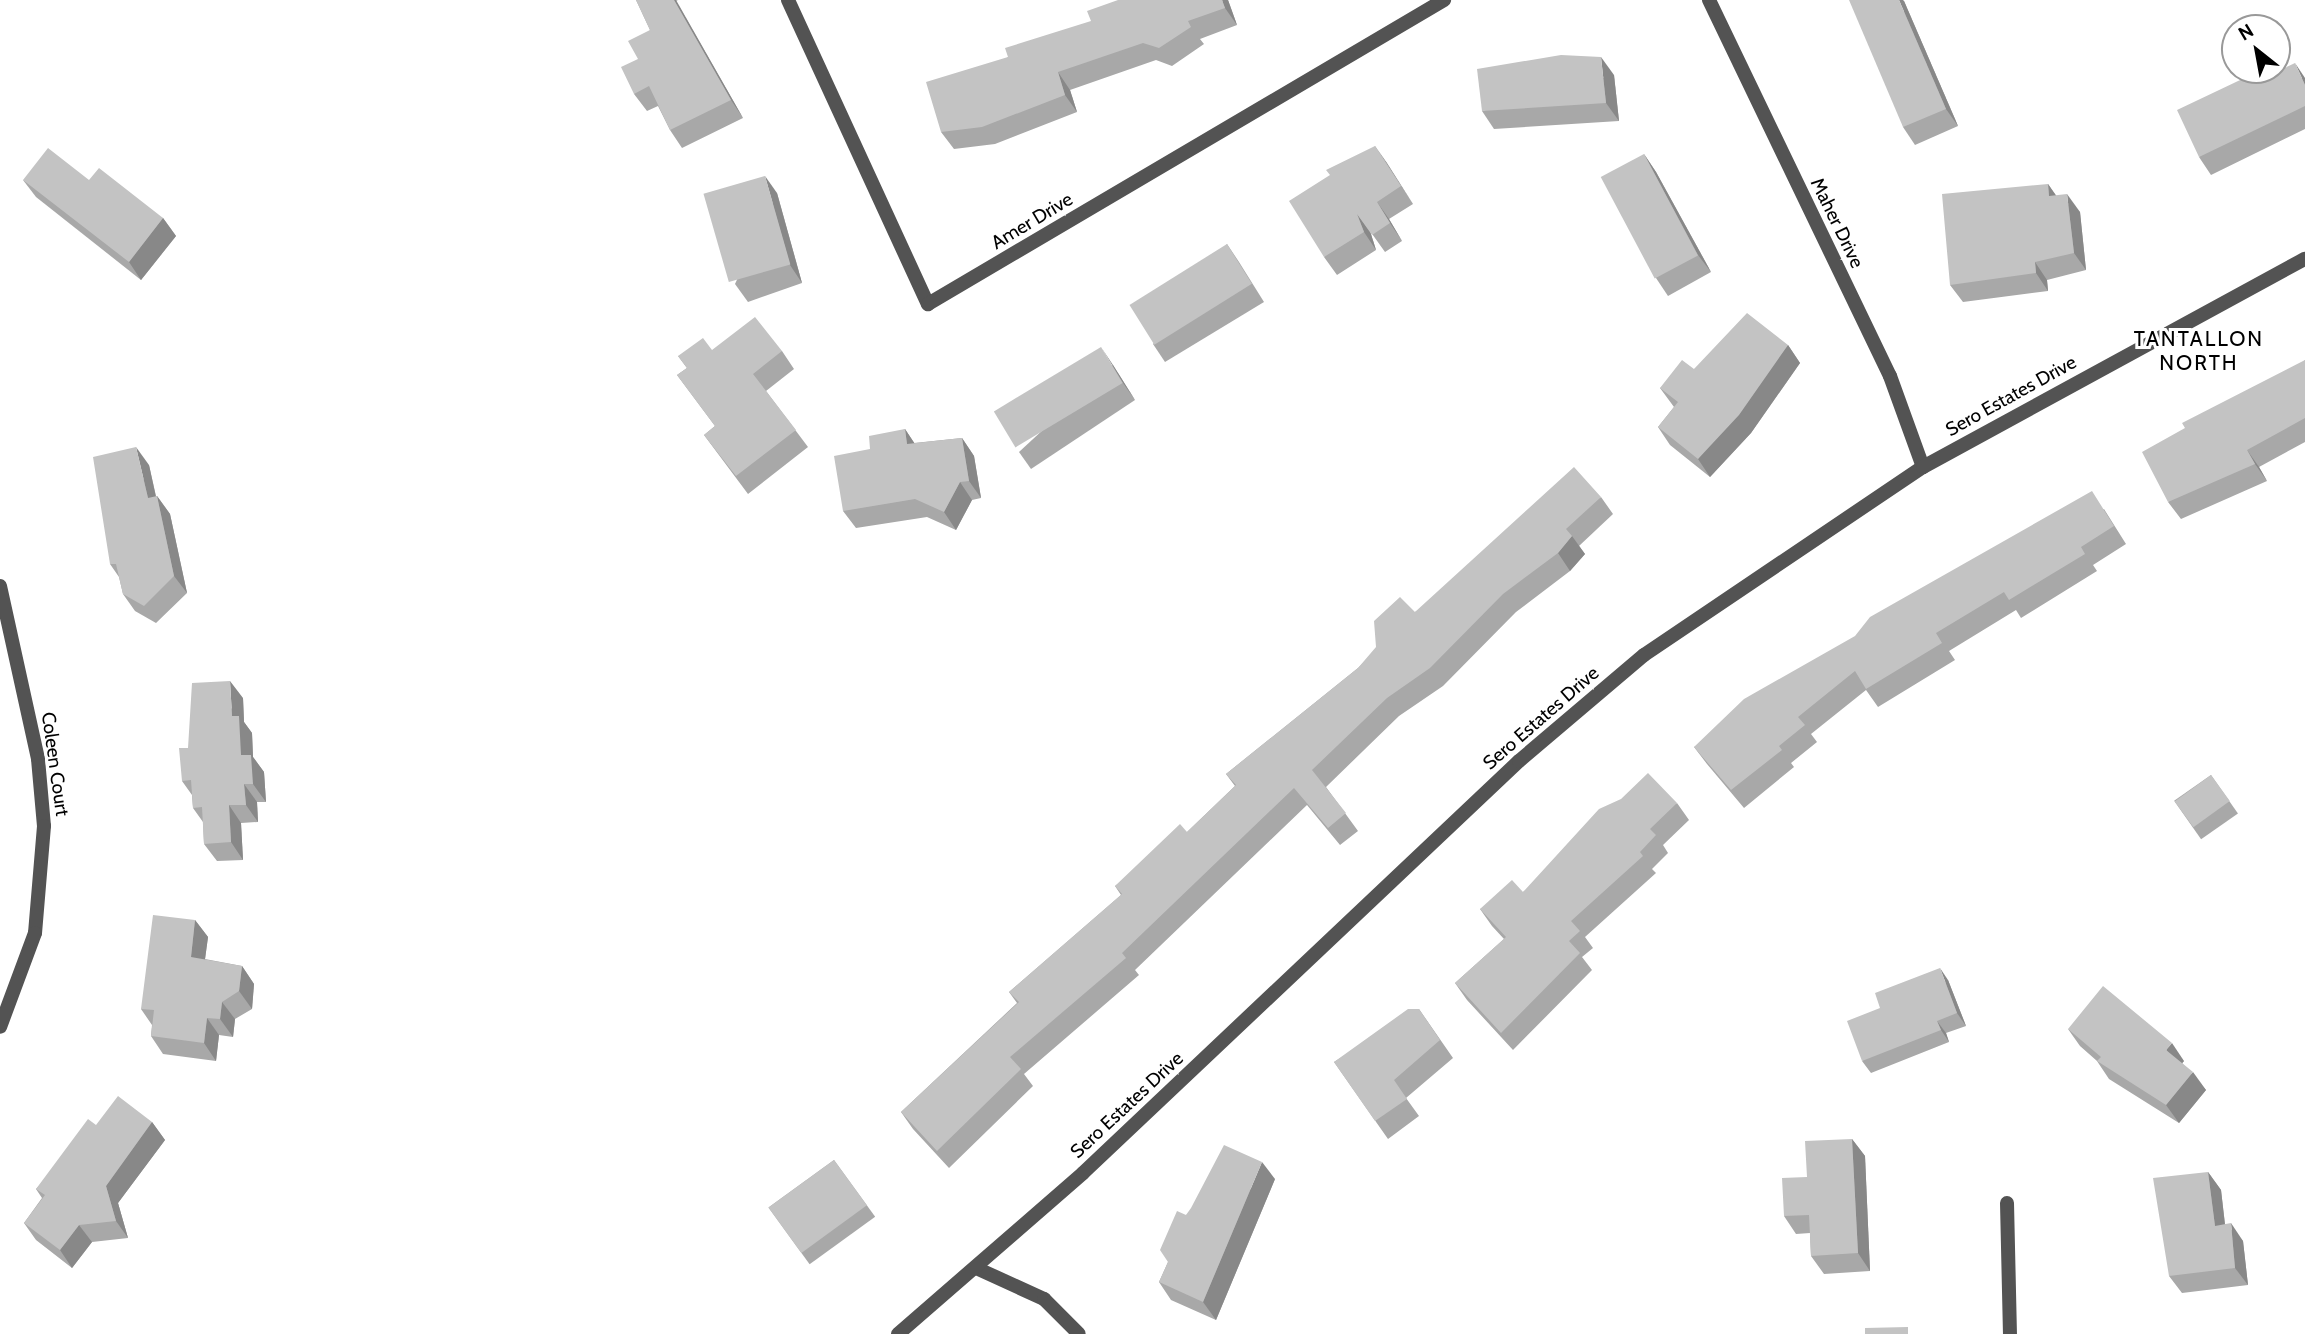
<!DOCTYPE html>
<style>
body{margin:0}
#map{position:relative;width:2305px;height:1334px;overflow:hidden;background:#fff;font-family:Cabin,sans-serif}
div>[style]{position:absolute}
.street>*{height:14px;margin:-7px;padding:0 7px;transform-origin:7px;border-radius:7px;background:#535353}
.wall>*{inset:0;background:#a8a8a8;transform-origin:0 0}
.shaded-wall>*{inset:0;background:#888}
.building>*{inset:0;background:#c3c3c3;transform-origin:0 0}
span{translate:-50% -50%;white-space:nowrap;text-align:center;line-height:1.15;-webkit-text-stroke:6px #fff;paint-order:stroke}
.street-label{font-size:19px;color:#000}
.neighbourhood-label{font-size:21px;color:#000;letter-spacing:2px}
.north{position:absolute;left:2221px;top:14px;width:70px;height:70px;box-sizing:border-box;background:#fff;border:2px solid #999;border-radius:50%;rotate:329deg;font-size:19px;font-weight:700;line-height:28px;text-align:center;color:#000}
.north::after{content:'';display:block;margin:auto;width:24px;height:32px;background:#000;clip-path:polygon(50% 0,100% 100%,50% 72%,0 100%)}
</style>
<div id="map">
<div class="street">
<i style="left:788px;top:0;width:335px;rotate:65.3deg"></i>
<i style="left:928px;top:304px;width:599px;rotate:-30.5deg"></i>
<i style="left:1709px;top:0;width:417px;rotate:64.3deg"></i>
<i style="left:1890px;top:376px;width:97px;rotate:70.1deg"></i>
<i style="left:0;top:586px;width:177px;rotate:77.6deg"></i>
<i style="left:38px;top:759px;width:67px;rotate:84.9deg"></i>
<i style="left:44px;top:826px;width:107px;rotate:94.8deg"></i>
<i style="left:35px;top:933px;width:100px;rotate:110.4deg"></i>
<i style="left:2007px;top:1203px;width:131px;rotate:88.7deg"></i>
<i style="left:976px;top:1268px;width:75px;rotate:24.5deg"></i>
<i style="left:1044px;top:1299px;width:49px;rotate:45deg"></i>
<i style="left:898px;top:1334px;width:245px;rotate:-41deg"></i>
<i style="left:1083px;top:1173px;width:600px;rotate:-43.38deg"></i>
<i style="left:1519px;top:761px;width:164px;rotate:-40.3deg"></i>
<i style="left:1644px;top:655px;width:336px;rotate:-34deg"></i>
<i style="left:1923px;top:467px;width:435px;rotate:-28.6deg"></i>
</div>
<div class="wall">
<i style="clip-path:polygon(636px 0,678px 0,676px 1px,743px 118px,682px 148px,670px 130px,658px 106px,647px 111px,634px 94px,638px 59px,650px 30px)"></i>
<i style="clip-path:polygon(1228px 0,1237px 25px,1200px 39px,1204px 44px,1172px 66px,1156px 60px,1070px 90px,1077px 112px,995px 144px,954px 149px,941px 132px,1008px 57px)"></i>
<i style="clip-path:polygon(1904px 1px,1958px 126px,1915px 145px,1903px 127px)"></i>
<i style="clip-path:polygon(2257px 72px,2262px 79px,2305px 78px,2305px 129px,2211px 175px,2199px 157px)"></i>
<i style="clip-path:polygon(1614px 75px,1619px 121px,1494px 129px,1482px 111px)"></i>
<i style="clip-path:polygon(1375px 146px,1413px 204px,1389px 219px,1402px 241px,1385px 252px,1370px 231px,1376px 250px,1337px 275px,1324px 257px)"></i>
<i style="clip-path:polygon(1644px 154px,1656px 172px,1711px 272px,1668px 296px,1656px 278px)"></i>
<i style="clip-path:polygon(23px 180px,163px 218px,176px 236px,141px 280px,36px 197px)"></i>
<i style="clip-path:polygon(2048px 184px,2056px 196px,2080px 212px,2086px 270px,2047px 280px,2048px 291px,1963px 302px,1950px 285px)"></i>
<i style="clip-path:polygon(777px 193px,802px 283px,748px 302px,735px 284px)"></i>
<i style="clip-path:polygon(1227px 244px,1239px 262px,1264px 302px,1165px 362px,1153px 344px)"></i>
<i style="clip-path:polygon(1788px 345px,1800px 363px,1751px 433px,1710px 477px,1670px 445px,1658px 427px,1674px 407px,1660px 388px,1694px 369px)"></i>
<i style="clip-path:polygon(712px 350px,782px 351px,794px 369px,766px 391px,808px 447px,748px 494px,704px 435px,715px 426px,677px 375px,687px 368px,678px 356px)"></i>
<i style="clip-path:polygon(2305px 360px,2305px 442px,2259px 467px,2267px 481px,2181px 519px,2168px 502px)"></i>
<i style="clip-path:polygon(1113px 365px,1135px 400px,1031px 469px,1019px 452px)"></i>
<i style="clip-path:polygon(905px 429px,914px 443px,962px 438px,974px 456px,981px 498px,972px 500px,956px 530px,927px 517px,856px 528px,843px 511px,870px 449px)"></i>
<i style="clip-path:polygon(149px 465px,156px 496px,157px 496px,170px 514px,187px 593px,156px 623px,135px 611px,123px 594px,119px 577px,110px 564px)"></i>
<i style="clip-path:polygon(1601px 497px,1613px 514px,1579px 546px,1585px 554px,1570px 571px,1516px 612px,1443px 686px,1399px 716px,1326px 787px,1358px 831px,1340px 845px,1307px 805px,1135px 970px,1139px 975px,1024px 1074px,1033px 1086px,949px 1168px,913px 1129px,901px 1112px,1017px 1003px,1009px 992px,1121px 895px,1115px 886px,1187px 832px,1235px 786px,1226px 774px,1358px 668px,1415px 612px)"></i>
<i style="clip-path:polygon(2104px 509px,2126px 544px,2093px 565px,2097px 571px,2021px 618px,2016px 610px,1949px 651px,1955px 660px,1878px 707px,1866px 690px,1811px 734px,1817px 742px,1791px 763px,1794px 767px,1744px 808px,1707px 764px,1694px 747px)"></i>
<i style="clip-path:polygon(243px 698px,244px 722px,252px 733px,253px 757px,264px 772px,266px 802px,257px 802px,258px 822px,241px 823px,243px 860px,217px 861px,204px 844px,203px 822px,193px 808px,192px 795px,182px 781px,188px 748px)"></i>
<i style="left:2211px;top:775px;width:47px;height:45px;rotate:55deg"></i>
<i style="clip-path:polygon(1677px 803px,1689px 820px,1663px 845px,1668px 853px,1652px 869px,1656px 873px,1585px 937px,1593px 948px,1582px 957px,1592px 970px,1513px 1050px,1467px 1000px,1455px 983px,1504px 939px,1492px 926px,1480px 909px,1523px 892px)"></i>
<i style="clip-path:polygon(195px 920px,208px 937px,205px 959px,242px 966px,254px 984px,252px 1009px,235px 1019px,233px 1037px,219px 1035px,216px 1061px,163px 1054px,151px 1036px,152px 1025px,141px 1009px)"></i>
<i style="clip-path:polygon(1948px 980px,1966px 1026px,1946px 1033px,1949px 1042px,1871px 1073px,1862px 1061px)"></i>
<i style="clip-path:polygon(1419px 1009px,1453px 1058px,1406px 1098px,1419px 1116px,1388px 1139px,1334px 1062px)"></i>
<i style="clip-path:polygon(2068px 1029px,2184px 1061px,2182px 1063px,2206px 1090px,2179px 1123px,2109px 1079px,2097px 1061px,2080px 1046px)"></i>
<i style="clip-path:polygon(152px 1122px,165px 1140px,118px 1203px,128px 1238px,92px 1242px,72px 1268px,36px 1240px,24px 1223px,42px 1198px,36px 1189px,96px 1125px)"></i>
<i style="clip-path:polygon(1852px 1139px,1865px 1156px,1870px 1271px,1824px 1274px,1811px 1256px,1810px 1233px,1796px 1234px,1784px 1216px,1807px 1177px)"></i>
<i style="left:834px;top:1160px;width:70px;height:81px;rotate:54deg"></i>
<i style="clip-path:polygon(2208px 1172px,2221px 1190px,2225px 1224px,2243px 1241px,2248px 1285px,2182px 1293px,2169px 1276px)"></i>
<i style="clip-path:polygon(1275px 1179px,1216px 1320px,1171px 1300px,1159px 1282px,1168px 1262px,1186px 1215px)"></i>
</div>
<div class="shaded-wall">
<i style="clip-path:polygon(674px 0,676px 0,743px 118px,731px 100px)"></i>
<i style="clip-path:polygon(1222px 0,1228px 0,1237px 25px,1225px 8px)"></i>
<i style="clip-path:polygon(1899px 0,1903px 0,1904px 1px,1958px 126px,1946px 109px)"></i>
<i style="clip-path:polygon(1601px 57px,1614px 75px,1619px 121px,1606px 103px)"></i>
<i style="clip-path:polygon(2295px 63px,2305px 78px,2305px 85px)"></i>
<i style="clip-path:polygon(1058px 72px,1070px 90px,1077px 112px,1065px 95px)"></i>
<i style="clip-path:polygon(1375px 146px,1387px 163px,1413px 204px,1401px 186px)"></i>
<i style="clip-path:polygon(1644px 154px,1656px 172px,1711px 272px,1698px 255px)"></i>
<i style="clip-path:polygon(765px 176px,777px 193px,802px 283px,790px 265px)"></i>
<i style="clip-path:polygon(2048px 184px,2060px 201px,2049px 196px)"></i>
<i style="clip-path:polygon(2067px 194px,2080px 212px,2086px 270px,2074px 253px)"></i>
<i style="clip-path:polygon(1377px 202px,1389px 219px,1402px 241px,1390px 223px)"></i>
<i style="clip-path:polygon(1357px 214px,1370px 231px,1376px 250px,1364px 232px)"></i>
<i style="clip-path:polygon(163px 218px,176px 236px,141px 280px,129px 262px)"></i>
<i style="clip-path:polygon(2035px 262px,2047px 280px,2048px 291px,2036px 273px)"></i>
<i style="clip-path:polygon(1788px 345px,1800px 363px,1751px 433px,1710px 477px,1698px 459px)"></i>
<i style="clip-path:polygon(1101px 347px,1113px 365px,1135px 400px,1123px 383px)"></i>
<i style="clip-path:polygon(905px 429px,917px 447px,907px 444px)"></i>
<i style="clip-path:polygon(962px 438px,974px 456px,981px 498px,969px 481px)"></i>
<i style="clip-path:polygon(136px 447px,149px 465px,160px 516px,148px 498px)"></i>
<i style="clip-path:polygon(2247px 450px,2259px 467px,2267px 481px,2255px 464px)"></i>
<i style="clip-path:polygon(960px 482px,972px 500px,956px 530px,944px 512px)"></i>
<i style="clip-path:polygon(157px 496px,170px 514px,187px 593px,174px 576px)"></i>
<i style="clip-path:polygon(1572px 536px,1585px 554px,1570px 571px,1558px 553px)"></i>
<i style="clip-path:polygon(230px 681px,243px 698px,244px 722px,252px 733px,253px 757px,264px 772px,266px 802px,253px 784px,241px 755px,232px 716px)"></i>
<i style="clip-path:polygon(244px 784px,257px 802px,258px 822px,246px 805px)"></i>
<i style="clip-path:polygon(229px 805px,241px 823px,243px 860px,231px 842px)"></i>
<i style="clip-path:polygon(195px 920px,208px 937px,203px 974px,191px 957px)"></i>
<i style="clip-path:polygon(242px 966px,254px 984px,252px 1009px,239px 991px)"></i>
<i style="clip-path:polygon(1940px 968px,1948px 980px,1966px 1026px,1957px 1013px)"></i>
<i style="clip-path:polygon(222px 1002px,235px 1019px,233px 1037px,220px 1019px)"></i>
<i style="clip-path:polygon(207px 1018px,219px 1035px,216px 1061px,204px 1043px)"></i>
<i style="clip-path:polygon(1937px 1021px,1946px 1033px,1949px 1042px,1941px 1030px)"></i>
<i style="clip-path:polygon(2172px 1043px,2184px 1061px,2179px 1067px,2166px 1050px)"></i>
<i style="clip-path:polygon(2193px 1072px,2206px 1090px,2179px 1123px,2166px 1105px)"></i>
<i style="clip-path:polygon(152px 1122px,165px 1140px,118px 1203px,128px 1238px,116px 1221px,106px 1186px)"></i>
<i style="clip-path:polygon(1852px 1139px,1865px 1156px,1870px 1271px,1858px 1253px)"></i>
<i style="clip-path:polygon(1262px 1162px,1275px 1179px,1216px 1320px,1203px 1302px)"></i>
<i style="clip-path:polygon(2208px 1172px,2221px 1190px,2227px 1243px,2215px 1226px)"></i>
<i style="clip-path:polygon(2231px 1223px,2243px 1241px,2248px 1285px,2235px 1268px)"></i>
<i style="clip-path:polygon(79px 1225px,92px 1242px,72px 1268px,60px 1250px)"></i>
</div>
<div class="building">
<i style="clip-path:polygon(636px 0,674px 0,731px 100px,670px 130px,649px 86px,634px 94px,621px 67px,638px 59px,628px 41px,650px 30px)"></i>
<i style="clip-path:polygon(1118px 0,1222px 0,1225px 8px,1188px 21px,1191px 27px,1159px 48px,1143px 43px,1058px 72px,1065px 95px,982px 127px,941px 132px,926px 82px,1008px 57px,1005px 48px,1091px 21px,1087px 11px)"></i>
<i style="clip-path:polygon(1849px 0,1899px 0,1946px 109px,1903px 127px)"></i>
<i style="clip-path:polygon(1561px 55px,1601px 57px,1606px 103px,1482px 111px,1477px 69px)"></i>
<i style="clip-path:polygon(2295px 63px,2305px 85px,2305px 106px,2199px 157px,2177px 110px,2257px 72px,2260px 80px)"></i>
<i style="clip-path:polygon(1375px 146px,1401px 186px,1377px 202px,1390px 223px,1372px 235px,1357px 214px,1364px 232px,1324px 257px,1289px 201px,1330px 175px,1326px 170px)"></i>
<i style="clip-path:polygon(48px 148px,89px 180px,99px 168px,163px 218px,129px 262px,23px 180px)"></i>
<i style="left:1644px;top:154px;width:115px;height:49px;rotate:62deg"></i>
<i style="left:765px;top:176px;width:92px;height:64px;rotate:74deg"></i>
<i style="clip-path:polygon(2048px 184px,2049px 196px,2067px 194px,2074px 253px,2035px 262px,2036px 273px,1950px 285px,1942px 194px)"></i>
<i style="left:1227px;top:244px;width:47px;height:115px;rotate:58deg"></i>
<i style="clip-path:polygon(1747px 313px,1788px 345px,1739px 415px,1698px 459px,1658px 427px,1678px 402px,1660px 388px,1682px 360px,1694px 369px)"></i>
<i style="clip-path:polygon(755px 317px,782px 351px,753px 374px,796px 430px,736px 476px,704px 435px,715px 426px,677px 375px,687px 368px,678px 356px,703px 338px,712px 350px)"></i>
<i style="left:1101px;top:347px;width:42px;height:125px;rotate:59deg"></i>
<i style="clip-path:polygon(2305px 360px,2305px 418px,2247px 450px,2255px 464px,2168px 502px,2142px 452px,2185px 428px,2182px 423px)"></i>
<i style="clip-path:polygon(905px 429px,907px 444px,962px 438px,969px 481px,960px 482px,944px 512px,915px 499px,843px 511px,834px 456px,870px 449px,869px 436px)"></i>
<i style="clip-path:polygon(136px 447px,148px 498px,157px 496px,174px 576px,144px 606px,123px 594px,116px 564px,110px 564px,93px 457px)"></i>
<i style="clip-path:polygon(1574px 467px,1601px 497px,1566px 529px,1572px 536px,1558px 553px,1503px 594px,1430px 668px,1387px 698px,1312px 770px,1346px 813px,1328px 828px,1294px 788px,1122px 953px,1126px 958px,1010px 1057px,1021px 1069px,937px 1151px,901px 1112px,1019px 1002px,1009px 992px,1122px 894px,1115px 886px,1180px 824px,1187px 832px,1236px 785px,1226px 774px,1358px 668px,1376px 647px,1374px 621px,1400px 597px,1415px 612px)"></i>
<i style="clip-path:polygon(2092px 491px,2114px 526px,2081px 547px,2085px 554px,2009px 600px,2004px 592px,1936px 633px,1942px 643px,1866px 689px,1855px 671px,1798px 717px,1805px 725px,1779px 746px,1782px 750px,1731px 790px,1694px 747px,1744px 699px,1855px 636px,1870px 617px)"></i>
<i style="clip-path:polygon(230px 681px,232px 716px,239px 716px,241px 755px,251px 755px,253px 784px,244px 784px,246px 805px,229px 805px,231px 842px,204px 844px,202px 807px,193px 808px,191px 780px,182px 781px,179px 748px,188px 748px,192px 683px)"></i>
<i style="clip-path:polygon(1648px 773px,1677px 803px,1650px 829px,1656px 835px,1640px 852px,1643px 856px,1571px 921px,1580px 931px,1569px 941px,1580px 953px,1501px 1033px,1455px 983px,1506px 937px,1480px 909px,1512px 880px,1523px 892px,1599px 809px,1621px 799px)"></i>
<i style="left:2211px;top:775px;width:32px;height:45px;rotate:54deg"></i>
<i style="clip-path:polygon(153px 915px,195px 920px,191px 957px,242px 966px,239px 991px,222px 1002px,220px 1019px,207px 1018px,204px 1043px,151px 1036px,154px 1010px,141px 1009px)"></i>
<i style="clip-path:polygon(1940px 968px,1957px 1013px,1937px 1021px,1941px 1030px,1862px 1061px,1847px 1021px,1880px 1008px,1875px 993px)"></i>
<i style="clip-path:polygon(2103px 986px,2172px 1043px,2166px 1050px,2193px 1072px,2166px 1105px,2097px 1061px,2101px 1057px,2068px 1029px)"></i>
<i style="clip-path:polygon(1408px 1009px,1419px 1009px,1440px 1040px,1394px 1080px,1407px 1099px,1375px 1121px,1334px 1062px)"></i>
<i style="clip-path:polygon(118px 1096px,152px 1122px,106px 1186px,116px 1221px,79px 1225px,60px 1250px,24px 1223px,45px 1195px,36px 1189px,88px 1119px,96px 1125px)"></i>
<i style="clip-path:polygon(1852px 1139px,1858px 1253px,1811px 1256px,1809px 1215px,1784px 1216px,1782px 1178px,1807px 1177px,1805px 1141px)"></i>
<i style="clip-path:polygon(1224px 1145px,1262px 1162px,1203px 1302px,1159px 1282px,1168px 1262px,1160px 1250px,1177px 1211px,1186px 1215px,1191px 1208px)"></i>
<i style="left:834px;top:1160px;width:56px;height:81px;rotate:54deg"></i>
<i style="clip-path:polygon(2208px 1172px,2215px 1226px,2231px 1223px,2235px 1268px,2169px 1276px,2153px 1178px)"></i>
<i style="clip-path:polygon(1908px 1327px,1908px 1334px,1865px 1334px,1865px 1328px)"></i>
</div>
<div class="street-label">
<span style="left:1032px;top:221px;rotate:-31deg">Amer Drive</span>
<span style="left:1837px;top:223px;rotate:64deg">Maher Drive</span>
<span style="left:2011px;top:396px;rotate:-29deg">Sero Estates Drive</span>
<span style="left:1541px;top:718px;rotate:-41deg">Sero Estates Drive</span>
<span style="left:55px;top:764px;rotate:82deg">Coleen Court</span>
<span style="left:1127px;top:1105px;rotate:-43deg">Sero Estates Drive</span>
</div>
<div class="neighbourhood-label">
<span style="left:2199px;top:351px">TANTALLON<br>NORTH</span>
</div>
<div class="north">N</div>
</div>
